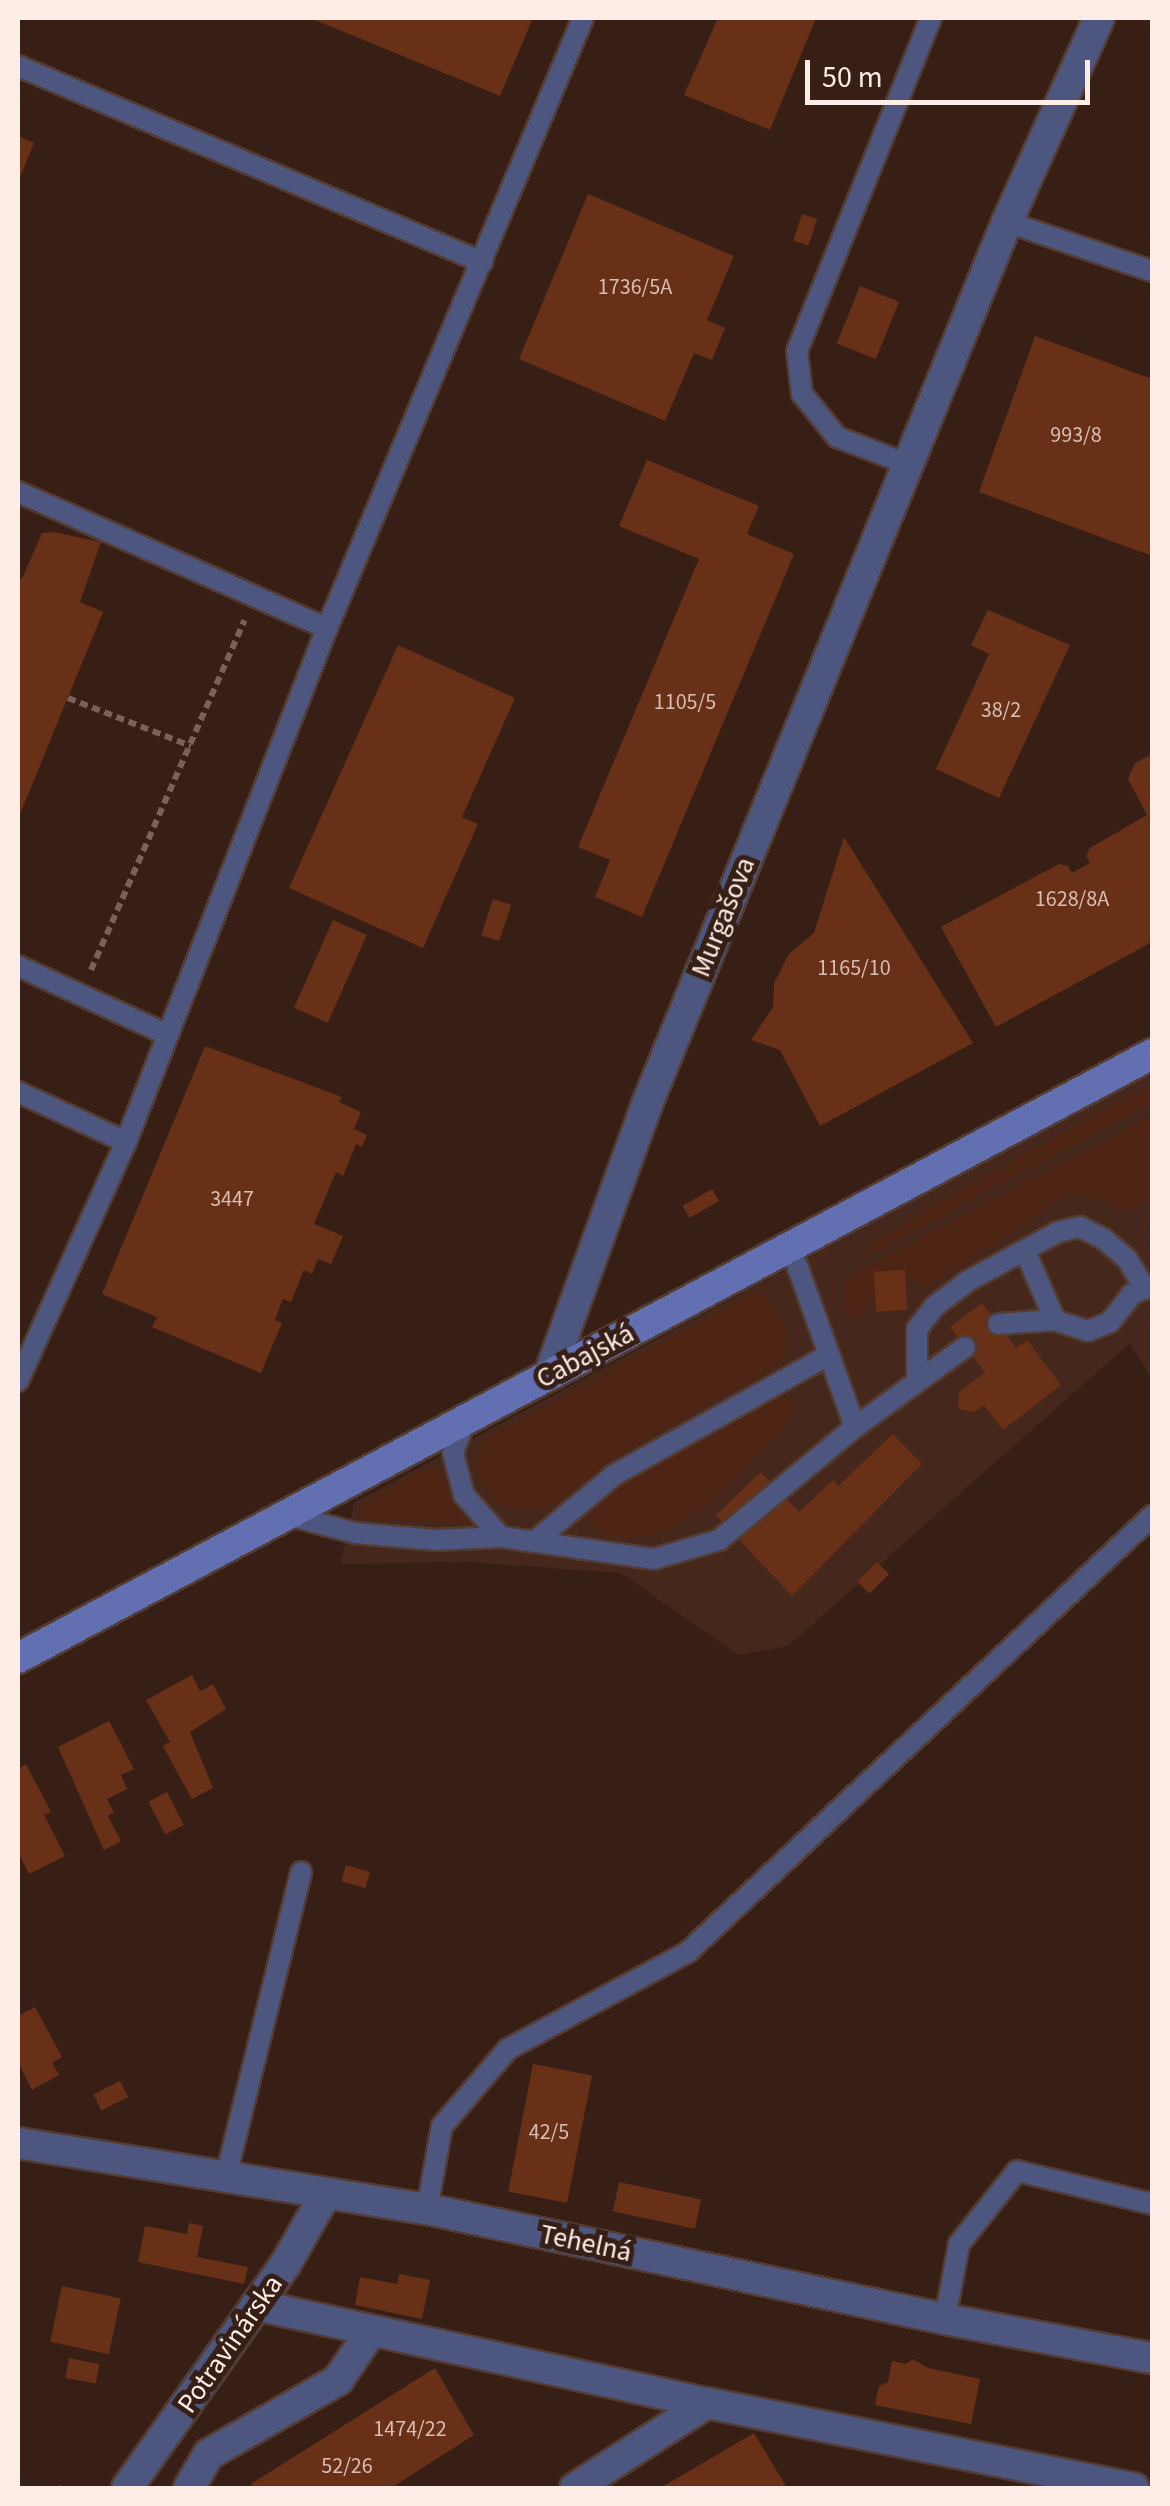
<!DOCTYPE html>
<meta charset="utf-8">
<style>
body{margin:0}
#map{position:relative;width:1170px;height:2506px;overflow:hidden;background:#371f16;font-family:"Source Sans 3",sans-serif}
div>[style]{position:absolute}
.built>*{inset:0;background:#46271b}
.green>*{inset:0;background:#4e2515}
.building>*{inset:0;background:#693018;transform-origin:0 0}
.path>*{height:6px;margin-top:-3px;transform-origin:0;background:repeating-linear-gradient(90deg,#78625a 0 8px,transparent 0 13px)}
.roads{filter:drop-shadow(2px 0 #533c33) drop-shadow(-2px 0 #533c33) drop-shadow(0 2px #533c33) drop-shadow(0 -2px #533c33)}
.service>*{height:20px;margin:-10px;padding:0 10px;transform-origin:10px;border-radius:10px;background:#4c567e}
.minor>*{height:30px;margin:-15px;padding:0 15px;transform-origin:15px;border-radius:15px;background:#4c567e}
.secondary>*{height:30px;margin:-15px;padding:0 15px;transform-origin:15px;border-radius:15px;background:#626fb0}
span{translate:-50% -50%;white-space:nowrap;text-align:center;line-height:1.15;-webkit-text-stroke:10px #371f16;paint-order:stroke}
.number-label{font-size:22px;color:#d9beb3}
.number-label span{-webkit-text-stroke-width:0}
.street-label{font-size:28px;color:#feede7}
.frame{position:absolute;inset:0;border:20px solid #feede7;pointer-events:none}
.scale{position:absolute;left:805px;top:60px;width:285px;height:45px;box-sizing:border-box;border:5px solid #feede7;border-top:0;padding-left:12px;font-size:30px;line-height:35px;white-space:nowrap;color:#feede7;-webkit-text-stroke:8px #371f16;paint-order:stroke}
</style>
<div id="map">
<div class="built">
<i style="clip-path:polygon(1152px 1072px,1152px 1380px,1130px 1343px,788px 1646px,738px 1655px,621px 1573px,469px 1562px,340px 1564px,354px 1503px)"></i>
</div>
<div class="green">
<i style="clip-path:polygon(1152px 1084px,1152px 1103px,866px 1256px,869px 1247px,949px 1197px)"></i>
<i style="clip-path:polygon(1152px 1116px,1152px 1197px,1124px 1212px,1103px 1200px,1072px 1193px,927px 1286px,909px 1276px,871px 1296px,859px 1317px,847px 1317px,844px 1285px,849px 1277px)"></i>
<i style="clip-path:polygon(755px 1292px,769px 1299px,784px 1326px,787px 1351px,772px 1368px,616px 1457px,553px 1505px,516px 1510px,493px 1500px,484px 1488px,475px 1466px,483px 1440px)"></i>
<i style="clip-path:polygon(776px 1398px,789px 1398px,794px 1409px,783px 1429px,700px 1511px,667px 1530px,629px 1538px,600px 1532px,589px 1521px,592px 1509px,619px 1485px)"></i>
<i style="clip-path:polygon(433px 1465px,469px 1524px,366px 1518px,359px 1512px,361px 1505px)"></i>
</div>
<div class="building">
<i style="clip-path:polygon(310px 18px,533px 18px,500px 96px)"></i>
<i style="clip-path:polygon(718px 18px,816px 18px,770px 130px,684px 95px)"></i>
<i style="clip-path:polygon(18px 136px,34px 143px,18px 182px)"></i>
<i style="clip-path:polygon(588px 194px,734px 256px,707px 320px,725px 328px,712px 360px,694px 353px,665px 421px,519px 359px)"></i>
<i style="left:802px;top:214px;width:16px;height:28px;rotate:18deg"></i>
<i style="left:860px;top:286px;width:42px;height:62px;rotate:22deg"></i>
<i style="clip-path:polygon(1035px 336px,1152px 379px,1152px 556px,979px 492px)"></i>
<i style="clip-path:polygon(647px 460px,759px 506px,747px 534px,794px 554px,642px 917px,595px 897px,610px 860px,578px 847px,699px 559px,619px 526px)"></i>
<i style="clip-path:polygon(54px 532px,101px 542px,80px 602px,103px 612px,18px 819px,18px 577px,22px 579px,42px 533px)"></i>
<i style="clip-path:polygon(988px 610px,1070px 645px,999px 798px,936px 769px,989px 654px,971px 645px)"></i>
<i style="clip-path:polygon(398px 645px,515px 698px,462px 817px,478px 824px,423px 948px,289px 888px)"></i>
<i style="clip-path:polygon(1152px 754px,1152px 942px,996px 1027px,941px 927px,1059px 864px,1068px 866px,1072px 873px,1090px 863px,1086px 856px,1090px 848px,1147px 815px,1128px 779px,1135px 763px)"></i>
<i style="clip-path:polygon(844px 837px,973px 1043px,820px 1126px,780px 1050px,751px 1040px,773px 1007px,774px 983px,789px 954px,814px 933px)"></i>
<i style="left:493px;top:899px;width:19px;height:38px;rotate:18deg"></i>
<i style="left:333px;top:920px;width:37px;height:96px;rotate:24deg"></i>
<i style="clip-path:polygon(205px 1046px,342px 1097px,339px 1102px,361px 1112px,354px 1129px,367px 1135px,362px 1147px,356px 1144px,343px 1176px,336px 1172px,314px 1224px,343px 1236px,331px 1264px,318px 1259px,312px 1274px,304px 1270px,291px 1302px,283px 1299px,275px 1320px,282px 1323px,261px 1373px,152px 1327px,157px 1317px,102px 1294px)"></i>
<i style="left:712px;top:1189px;width:14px;height:34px;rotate:60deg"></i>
<i style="left:905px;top:1270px;width:40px;height:31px;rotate:87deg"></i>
<i style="clip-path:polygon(982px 1303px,1016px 1348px,1027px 1340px,1061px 1385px,1003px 1430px,984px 1405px,975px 1412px,958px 1409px,959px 1392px,985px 1372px,950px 1327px)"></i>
<i style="clip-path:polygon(893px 1434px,922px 1464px,792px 1596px,716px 1515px,761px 1472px,799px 1512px,833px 1480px,838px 1486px)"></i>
<i style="left:877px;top:1562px;width:17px;height:28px;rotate:45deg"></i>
<i style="clip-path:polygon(192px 1675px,200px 1691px,213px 1684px,226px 1709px,190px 1732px,213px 1788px,192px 1799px,163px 1746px,170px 1742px,146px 1700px)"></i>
<i style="clip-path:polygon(109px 1721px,134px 1769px,121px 1775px,127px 1789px,107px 1799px,114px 1812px,108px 1816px,121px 1841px,104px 1850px,58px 1747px)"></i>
<i style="clip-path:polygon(26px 1764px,51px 1812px,44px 1815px,65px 1856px,29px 1874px,18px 1852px,18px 1769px)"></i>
<i style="left:167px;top:1792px;width:37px;height:21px;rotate:63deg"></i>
<i style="left:346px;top:1865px;width:25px;height:17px;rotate:16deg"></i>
<i style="clip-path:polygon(35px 2007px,62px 2057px,52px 2063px,59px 2075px,32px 2090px,18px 2062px,18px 2016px)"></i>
<i style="left:533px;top:2064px;width:60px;height:130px;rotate:11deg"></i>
<i style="left:120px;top:2081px;width:18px;height:30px;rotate:63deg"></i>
<i style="left:619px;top:2182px;width:84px;height:30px;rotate:12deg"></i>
<i style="clip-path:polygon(189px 2223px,203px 2226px,197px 2257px,248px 2267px,244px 2284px,138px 2262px,145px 2226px,187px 2234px)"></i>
<i style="clip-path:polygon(399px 2274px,430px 2280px,422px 2319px,355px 2305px,360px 2277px,397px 2284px)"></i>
<i style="left:62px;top:2286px;width:60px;height:57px;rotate:12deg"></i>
<i style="left:69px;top:2358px;width:31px;height:20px;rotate:11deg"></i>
<i style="clip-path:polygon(913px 2359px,928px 2368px,980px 2379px,971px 2424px,875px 2405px,879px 2386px,888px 2382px,892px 2361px,906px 2364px)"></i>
<i style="clip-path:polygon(435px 2368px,474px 2435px,391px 2488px,254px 2488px,251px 2484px)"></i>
<i style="clip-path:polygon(754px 2433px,787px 2488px,660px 2488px,691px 2470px)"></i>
</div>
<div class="path">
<i style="left:68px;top:698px;width:132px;rotate:21.3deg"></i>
<i style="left:91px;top:970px;width:382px;rotate:-66.3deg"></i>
<i style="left:59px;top:2488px;width:1px"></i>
</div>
<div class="roads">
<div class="service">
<i style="left:18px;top:66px;width:504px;rotate:22.9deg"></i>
<i style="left:1007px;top:222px;width:153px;rotate:18.7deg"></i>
<i style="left:907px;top:464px;width:75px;rotate:-158.9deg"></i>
<i style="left:837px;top:437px;width:55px;rotate:-129.1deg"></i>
<i style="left:802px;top:394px;width:43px;rotate:-96.6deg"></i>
<i style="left:797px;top:351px;width:359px;rotate:-68.1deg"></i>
<i style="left:18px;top:492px;width:338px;rotate:23.8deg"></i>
<i style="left:18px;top:966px;width:165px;rotate:24.7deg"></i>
<i style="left:18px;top:1092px;width:119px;rotate:24.8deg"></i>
<i style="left:1025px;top:1251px;width:75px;rotate:66.5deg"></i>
<i style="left:917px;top:1379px;width:50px;rotate:-90deg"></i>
<i style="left:917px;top:1329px;width:29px;rotate:-52deg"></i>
<i style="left:935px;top:1306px;width:41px;rotate:-37.1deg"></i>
<i style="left:968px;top:1281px;width:102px;rotate:-28.6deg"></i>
<i style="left:1058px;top:1232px;width:23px;rotate:-13deg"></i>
<i style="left:1080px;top:1227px;width:28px;rotate:27deg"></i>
<i style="left:1105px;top:1240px;width:29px;rotate:41deg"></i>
<i style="left:1127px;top:1259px;width:35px;rotate:59deg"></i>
<i style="left:1145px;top:1289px;width:14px;rotate:159deg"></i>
<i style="left:1132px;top:1294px;width:36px;rotate:128deg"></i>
<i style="left:1110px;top:1322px;width:24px;rotate:158deg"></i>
<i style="left:1088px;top:1331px;width:35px;rotate:-162deg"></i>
<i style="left:1055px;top:1320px;width:57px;rotate:176deg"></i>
<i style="left:18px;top:1381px;width:262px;rotate:-65.7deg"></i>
<i style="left:126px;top:1142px;width:552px;rotate:-68.64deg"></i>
<i style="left:327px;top:628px;width:662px;rotate:-67.23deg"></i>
<i style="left:465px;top:1420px;width:35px;rotate:110deg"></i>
<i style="left:453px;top:1453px;width:43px;rotate:75.3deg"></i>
<i style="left:464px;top:1495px;width:56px;rotate:48.6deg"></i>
<i style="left:855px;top:1427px;width:136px;rotate:-36deg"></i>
<i style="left:288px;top:1515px;width:69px;rotate:15deg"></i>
<i style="left:355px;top:1533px;width:81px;rotate:4.9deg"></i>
<i style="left:436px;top:1540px;width:65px;rotate:-2.6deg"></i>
<i style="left:501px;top:1537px;width:155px;rotate:8.2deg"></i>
<i style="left:654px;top:1559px;width:68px;rotate:-16.3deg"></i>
<i style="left:719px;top:1540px;width:177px;rotate:-39.7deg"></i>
<i style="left:855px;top:1427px;width:193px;rotate:-109.7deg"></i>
<i style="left:534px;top:1542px;width:104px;rotate:-39.9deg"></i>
<i style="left:614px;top:1475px;width:246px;rotate:-29.2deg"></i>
<i style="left:226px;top:2176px;width:313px;rotate:-76.1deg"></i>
<i style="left:427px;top:2209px;width:84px;rotate:-79.8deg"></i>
<i style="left:442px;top:2126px;width:101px;rotate:-49.4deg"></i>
<i style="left:508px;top:2049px;width:204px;rotate:-28.3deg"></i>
<i style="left:688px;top:1952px;width:637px;rotate:-43.22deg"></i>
<i style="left:945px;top:2319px;width:76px;rotate:-79.4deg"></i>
<i style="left:959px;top:2244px;width:93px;rotate:-51.5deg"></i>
<i style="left:1017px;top:2171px;width:139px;rotate:13.7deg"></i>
</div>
<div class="minor">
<i style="left:549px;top:1375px;width:288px;rotate:-70.1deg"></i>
<i style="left:647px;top:1104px;width:953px;rotate:-67.8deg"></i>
<i style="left:1007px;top:222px;width:224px;rotate:-65.7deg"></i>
<i style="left:18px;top:2143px;width:414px;rotate:9.2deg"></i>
<i style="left:427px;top:2209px;width:530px;rotate:11.99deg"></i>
<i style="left:945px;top:2319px;width:211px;rotate:10.7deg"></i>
<i style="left:256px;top:2305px;width:462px;rotate:12.3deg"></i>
<i style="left:707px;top:2403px;width:435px;rotate:11.3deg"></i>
<i style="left:127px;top:2488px;width:273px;rotate:-54.7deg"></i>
<i style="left:285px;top:2265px;width:81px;rotate:-60.3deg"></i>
<i style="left:189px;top:2488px;width:39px;rotate:-60deg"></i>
<i style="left:209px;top:2454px;width:149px;rotate:-29.8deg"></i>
<i style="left:338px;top:2380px;width:60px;rotate:-55.8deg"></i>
<i style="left:575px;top:2488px;width:157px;rotate:-32.8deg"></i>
</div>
<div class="secondary">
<i style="left:18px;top:1658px;width:1285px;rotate:-28.04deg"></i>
</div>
</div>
<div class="number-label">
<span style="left:635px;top:288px">1736/5A</span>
<span style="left:1076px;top:436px">993/8</span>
<span style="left:685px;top:703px">1105/5</span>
<span style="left:1001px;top:711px">38/2</span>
<span style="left:1072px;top:900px">1628/8A</span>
<span style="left:854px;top:969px">1165/10</span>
<span style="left:232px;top:1200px">3447</span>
<span style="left:549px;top:2133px">42/5</span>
<span style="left:410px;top:2430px">1474/22</span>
<span style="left:347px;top:2467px">52/26</span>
</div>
<div class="street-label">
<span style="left:723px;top:917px;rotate:-68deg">Murgašova</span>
<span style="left:585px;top:1356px;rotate:-28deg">Cabajská</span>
<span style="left:586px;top:2243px;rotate:12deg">Tehelná</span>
<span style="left:230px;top:2344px;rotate:-55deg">Potravinárska</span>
</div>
<div class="frame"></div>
<div class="scale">50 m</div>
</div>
